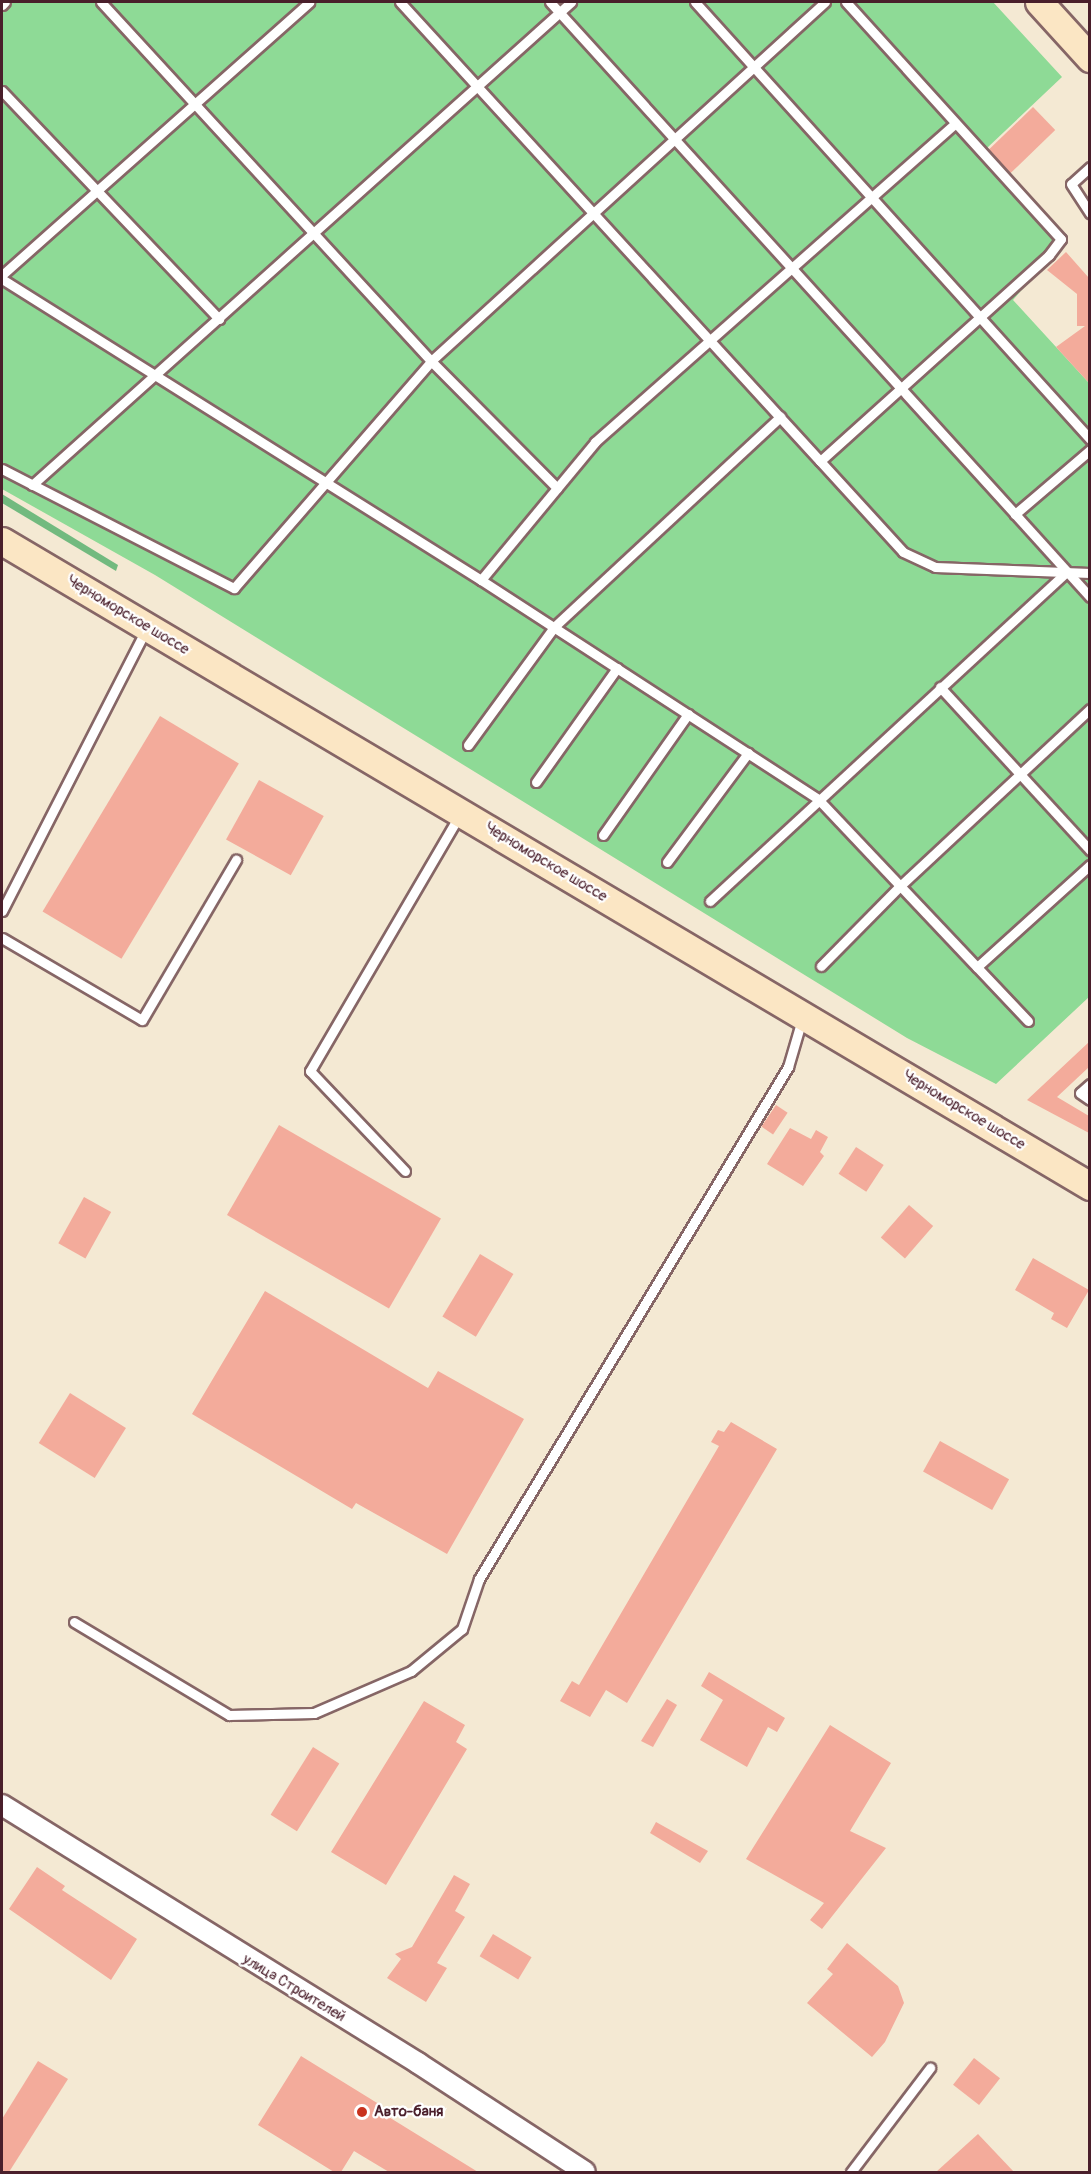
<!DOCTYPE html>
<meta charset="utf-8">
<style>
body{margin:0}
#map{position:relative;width:1091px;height:2174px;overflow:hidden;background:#f4e9d3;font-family:Pangolin,sans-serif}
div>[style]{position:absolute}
.green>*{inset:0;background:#8eda96}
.forest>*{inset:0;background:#72ba7f}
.building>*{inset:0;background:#f3ab9b;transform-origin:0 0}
.roads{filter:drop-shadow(2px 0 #866666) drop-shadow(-2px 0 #866666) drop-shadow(0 2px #866666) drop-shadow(0 -2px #866666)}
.lane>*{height:9px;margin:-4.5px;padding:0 4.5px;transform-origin:4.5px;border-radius:4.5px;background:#fff}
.street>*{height:20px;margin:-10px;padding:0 10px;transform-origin:10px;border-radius:10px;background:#fff}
.secondary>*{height:27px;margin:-13.5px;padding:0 13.5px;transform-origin:13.5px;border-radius:13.5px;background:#fbe6c4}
.dots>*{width:16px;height:16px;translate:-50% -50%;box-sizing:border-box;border:3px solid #fff;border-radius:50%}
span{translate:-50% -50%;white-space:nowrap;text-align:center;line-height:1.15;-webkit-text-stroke:4.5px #fff;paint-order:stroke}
.street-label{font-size:15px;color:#4a1f2b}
.poi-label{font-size:15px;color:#4a1f2b;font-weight:700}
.left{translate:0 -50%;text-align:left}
.frame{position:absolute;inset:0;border:3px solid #4a1f2b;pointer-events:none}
</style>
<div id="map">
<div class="green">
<i style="clip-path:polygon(2px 2px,993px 2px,1062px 77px,987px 148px,1067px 238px,1013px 300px,1089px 383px,1089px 997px,996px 1084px,907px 1038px,155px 575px,2px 489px)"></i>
</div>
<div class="forest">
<i style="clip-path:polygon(2px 494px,118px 565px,116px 571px,2px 503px)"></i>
</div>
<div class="building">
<i style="left:1033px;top:107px;width:32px;height:62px;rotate:46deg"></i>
<i style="clip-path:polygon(1066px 252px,1089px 278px,1089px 383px,1056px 347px,1085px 326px,1077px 326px,1077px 294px,1047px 270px)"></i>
<i style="left:160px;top:716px;width:92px;height:228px;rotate:31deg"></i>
<i style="left:259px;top:780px;width:74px;height:68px;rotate:29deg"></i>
<i style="clip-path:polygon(1089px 1042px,1089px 1067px,1057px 1097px,1089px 1116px,1089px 1133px,1027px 1100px)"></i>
<i style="left:776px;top:1105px;width:14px;height:26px;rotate:34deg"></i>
<i style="left:279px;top:1125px;width:187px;height:104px;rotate:30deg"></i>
<i style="clip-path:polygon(790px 1128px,811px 1139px,816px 1130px,828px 1137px,820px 1152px,824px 1156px,803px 1186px,767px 1164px)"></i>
<i style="left:856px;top:1147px;width:33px;height:32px;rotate:33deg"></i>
<i style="left:84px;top:1197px;width:31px;height:53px;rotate:29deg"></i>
<i style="left:909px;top:1205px;width:32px;height:43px;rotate:41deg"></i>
<i style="left:480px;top:1254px;width:39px;height:73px;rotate:31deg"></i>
<i style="clip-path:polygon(1033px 1258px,1089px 1290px,1067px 1328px,1051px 1319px,1054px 1313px,1015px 1290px)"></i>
<i style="clip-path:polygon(265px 1291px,428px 1388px,438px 1371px,524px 1419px,447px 1554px,356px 1503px,352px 1509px,192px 1414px)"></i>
<i style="left:70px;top:1393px;width:66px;height:59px;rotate:32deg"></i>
<i style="clip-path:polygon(731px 1422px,777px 1449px,627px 1703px,606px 1690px,590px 1717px,560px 1701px,572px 1681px,579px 1685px,719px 1446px,711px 1442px,718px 1430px,724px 1432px)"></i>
<i style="left:940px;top:1441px;width:79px;height:35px;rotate:29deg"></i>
<i style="clip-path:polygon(709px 1672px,785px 1718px,777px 1732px,768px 1727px,747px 1767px,700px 1740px,723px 1700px,701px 1686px)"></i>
<i style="clip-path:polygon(667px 1699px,677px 1705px,653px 1747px,641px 1741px)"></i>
<i style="clip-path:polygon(424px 1701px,465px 1725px,456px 1742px,467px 1749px,386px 1885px,331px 1852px)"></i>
<i style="clip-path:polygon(830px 1725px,891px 1763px,850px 1831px,886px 1848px,822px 1929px,810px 1920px,824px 1903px,746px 1859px)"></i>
<i style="left:313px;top:1747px;width:31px;height:80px;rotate:32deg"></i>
<i style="clip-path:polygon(656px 1822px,708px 1851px,700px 1863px,650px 1833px)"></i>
<i style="clip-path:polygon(37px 1867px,65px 1886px,62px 1890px,137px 1939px,111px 1980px,9px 1909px)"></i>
<i style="clip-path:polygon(454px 1875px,470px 1884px,455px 1911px,465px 1917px,437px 1963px,447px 1968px,426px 2002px,387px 1978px,401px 1959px,395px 1954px,412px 1947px)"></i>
<i style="left:493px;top:1934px;width:45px;height:26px;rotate:31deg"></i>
<i style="clip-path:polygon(847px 1943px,898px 1986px,904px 2003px,885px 2042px,872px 2057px,807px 2003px,833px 1974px,827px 1969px)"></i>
<i style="clip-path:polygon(301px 2056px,382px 2106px,379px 2111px,478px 2172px,389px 2172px,354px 2151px,341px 2172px,334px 2172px,258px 2125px)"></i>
<i style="left:974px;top:2058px;width:33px;height:34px;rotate:38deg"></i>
<i style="clip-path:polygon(38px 2061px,68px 2079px,9px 2172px,2px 2172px,2px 2119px)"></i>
<i style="clip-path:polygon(978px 2134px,1014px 2172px,936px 2172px)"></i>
</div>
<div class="roads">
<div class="lane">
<i style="left:101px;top:2px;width:488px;rotate:47.4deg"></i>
<i style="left:431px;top:361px;width:179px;rotate:45.2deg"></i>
<i style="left:400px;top:2px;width:622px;rotate:47.54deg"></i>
<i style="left:550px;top:2px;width:692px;rotate:47.75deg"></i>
<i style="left:695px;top:2px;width:589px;rotate:47.89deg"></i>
<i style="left:846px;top:2px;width:320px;rotate:47.8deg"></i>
<i style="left:1061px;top:239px;width:20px;rotate:127deg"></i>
<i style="left:1049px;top:255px;width:308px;rotate:138deg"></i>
<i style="left:820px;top:461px;width:123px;rotate:47.6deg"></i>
<i style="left:903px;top:552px;width:35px;rotate:25deg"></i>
<i style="left:935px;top:567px;width:155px;rotate:2.2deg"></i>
<i style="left:2px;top:5px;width:4px;rotate:-45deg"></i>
<i style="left:2px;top:91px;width:315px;rotate:46.4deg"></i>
<i style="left:1090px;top:167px;width:25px;rotate:138deg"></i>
<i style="left:1071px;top:184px;width:35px;rotate:57deg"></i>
<i style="left:2px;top:275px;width:411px;rotate:-41.6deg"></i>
<i style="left:2px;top:279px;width:566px;rotate:32.14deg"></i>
<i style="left:481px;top:580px;width:402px;rotate:33deg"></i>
<i style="left:818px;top:799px;width:231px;rotate:46.6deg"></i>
<i style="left:1090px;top:450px;width:99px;rotate:139.5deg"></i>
<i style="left:1015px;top:514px;width:112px;rotate:47.9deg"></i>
<i style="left:2px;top:469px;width:261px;rotate:27.2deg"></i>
<i style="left:234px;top:588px;width:301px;rotate:-49deg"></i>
<i style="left:431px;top:361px;width:533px;rotate:-42.34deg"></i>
<i style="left:32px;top:485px;width:724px;rotate:-41.86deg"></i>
<i style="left:481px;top:580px;width:179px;rotate:-50.4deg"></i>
<i style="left:595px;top:442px;width:481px;rotate:-41.5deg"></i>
<i style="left:940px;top:687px;width:222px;rotate:47.4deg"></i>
<i style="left:468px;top:745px;width:146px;rotate:-53.9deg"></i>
<i style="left:554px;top:627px;width:309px;rotate:-42.9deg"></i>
<i style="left:536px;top:782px;width:140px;rotate:-54.6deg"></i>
<i style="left:603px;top:835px;width:148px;rotate:-54.9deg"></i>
<i style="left:667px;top:862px;width:136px;rotate:-53.4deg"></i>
<i style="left:710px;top:901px;width:485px;rotate:-42.7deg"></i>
<i style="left:2px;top:911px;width:317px;rotate:-62.9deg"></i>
<i style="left:2px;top:938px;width:162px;rotate:30.4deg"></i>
<i style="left:142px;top:1020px;width:186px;rotate:-59.6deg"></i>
<i style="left:821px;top:966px;width:111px;rotate:-45.4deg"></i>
<i style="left:899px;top:887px;width:261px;rotate:-43deg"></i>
<i style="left:1028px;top:1021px;width:74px;rotate:-133.4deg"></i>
<i style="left:977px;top:967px;width:152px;rotate:-42.1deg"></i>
<i style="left:1090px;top:1084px;width:13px;rotate:138deg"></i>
<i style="left:1080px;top:1093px;width:12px;rotate:35deg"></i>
<i style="left:405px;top:1171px;width:138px;rotate:-133.5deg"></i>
<i style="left:310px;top:1071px;width:295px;rotate:-59.7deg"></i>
<i style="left:74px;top:1622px;width:181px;rotate:31deg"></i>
<i style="left:229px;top:1715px;width:85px;rotate:-1.3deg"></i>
<i style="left:314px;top:1713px;width:106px;rotate:-23.4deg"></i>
<i style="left:411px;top:1671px;width:66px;rotate:-39.5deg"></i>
<i style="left:462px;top:1629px;width:53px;rotate:-71.2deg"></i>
<i style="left:479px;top:1579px;width:598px;rotate:-58.89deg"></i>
<i style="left:788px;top:1067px;width:50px;rotate:-73.7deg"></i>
<i style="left:851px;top:2172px;width:131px;rotate:-52.8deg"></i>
</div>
<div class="street">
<i style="left:2px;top:1805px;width:490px;rotate:31.8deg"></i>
<i style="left:418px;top:2063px;width:199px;rotate:33.1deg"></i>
</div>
<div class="secondary">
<i style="left:1039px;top:2px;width:76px;rotate:47.7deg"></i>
<i style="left:2px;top:541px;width:1265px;rotate:30.66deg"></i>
</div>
</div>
<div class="dots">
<i style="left:362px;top:2112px;background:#c8321e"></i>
</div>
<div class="street-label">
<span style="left:128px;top:615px;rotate:31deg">Черноморское шоссе</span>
<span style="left:546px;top:862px;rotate:31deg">Черноморское шоссе</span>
<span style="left:964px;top:1110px;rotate:31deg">Черноморское шоссе</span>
<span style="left:294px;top:1988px;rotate:31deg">улица Строителей</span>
</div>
<div class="poi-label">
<span class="left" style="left:374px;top:2112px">Авто-баня</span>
</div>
<div class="frame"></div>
</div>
